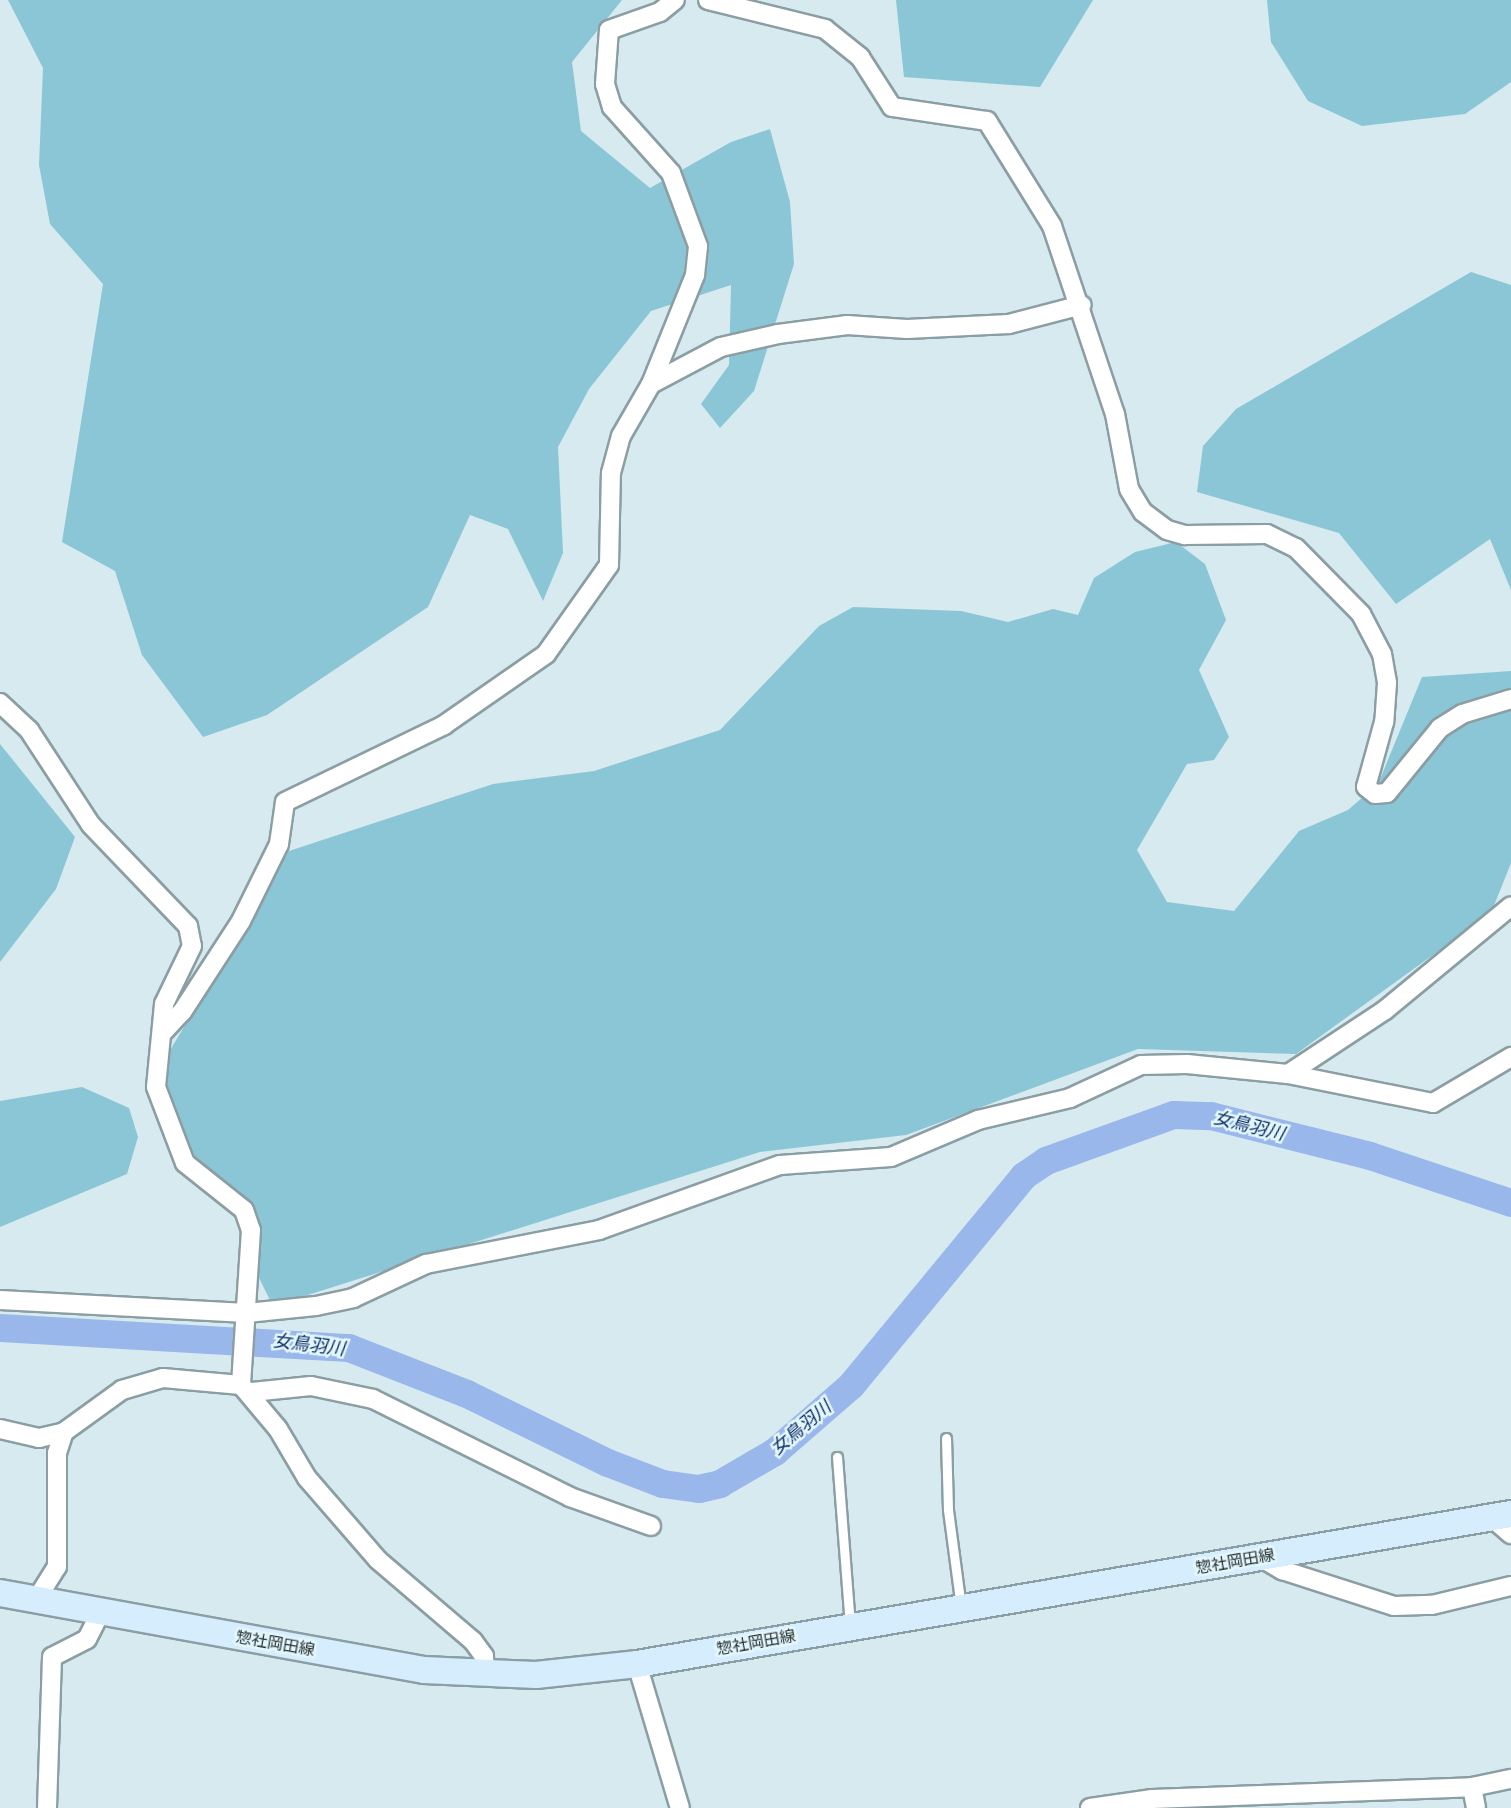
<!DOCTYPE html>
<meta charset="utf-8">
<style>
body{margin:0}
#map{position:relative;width:1511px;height:1808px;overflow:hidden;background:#d6eaef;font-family:"DM Sans","Noto Sans JP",sans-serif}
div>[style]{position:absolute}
.green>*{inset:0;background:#8bc6d6}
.river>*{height:28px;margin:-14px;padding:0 14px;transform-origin:14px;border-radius:14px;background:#99b7eb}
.roads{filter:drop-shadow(2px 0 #8b9ea3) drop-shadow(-2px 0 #8b9ea3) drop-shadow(0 2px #8b9ea3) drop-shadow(0 -2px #8b9ea3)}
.service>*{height:9px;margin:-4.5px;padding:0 4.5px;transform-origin:4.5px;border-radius:4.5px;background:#fff}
.minor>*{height:18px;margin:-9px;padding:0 9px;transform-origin:9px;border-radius:9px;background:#fff}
.tertiary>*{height:22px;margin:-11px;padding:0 11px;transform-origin:11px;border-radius:11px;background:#fff}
.secondary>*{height:26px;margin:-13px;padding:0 13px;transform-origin:13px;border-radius:13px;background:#d5edfd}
span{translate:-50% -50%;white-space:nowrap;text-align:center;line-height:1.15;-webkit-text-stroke:5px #e3f7fd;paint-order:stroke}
.street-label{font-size:16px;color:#282f31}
.water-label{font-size:18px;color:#03245f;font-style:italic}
</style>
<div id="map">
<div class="green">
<i style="clip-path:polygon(8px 0,622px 0,572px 62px,581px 131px,650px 188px,731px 142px,770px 129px,790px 202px,794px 264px,754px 391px,720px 428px,701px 404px,729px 365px,731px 285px,651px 311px,589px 389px,558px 447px,563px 553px,543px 601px,508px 529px,470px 515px,428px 607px,267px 715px,203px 737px,142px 655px,115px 571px,62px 542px,103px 284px,50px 224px,39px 165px,43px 68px)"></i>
<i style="clip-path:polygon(896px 0,1093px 0,1040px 87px,904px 77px)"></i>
<i style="clip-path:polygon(1267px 0,1511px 0,1511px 82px,1465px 114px,1362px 126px,1308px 101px,1271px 42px)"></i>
<i style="clip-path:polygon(1471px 272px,1511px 285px,1511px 590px,1490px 539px,1396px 604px,1339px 533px,1197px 492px,1203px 446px,1236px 409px)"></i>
<i style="clip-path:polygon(1176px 542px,1205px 564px,1226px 620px,1199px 670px,1229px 737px,1214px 760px,1187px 764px,1137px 850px,1167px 902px,1234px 911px,1299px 831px,1348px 810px,1378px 784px,1422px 677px,1511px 671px,1511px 863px,1491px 913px,1296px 1054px,1138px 1049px,906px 1135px,760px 1152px,273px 1306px,257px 1274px,261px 1234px,250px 1203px,197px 1160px,169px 1106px,166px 1057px,289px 851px,493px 784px,594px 771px,720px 730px,819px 626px,853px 607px,961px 611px,1008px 622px,1053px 609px,1078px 615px,1094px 578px,1135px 552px)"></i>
<i style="clip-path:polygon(0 744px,75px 837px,56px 889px,0 962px)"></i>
<i style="clip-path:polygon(82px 1087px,129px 1108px,138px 1137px,127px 1174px,0 1227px,0 1101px)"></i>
</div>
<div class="river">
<i style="left:0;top:1328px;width:350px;rotate:3.3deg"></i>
<i style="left:349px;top:1348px;width:127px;rotate:21.3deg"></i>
<i style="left:467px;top:1394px;width:157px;rotate:26.1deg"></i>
<i style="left:608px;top:1463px;width:59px;rotate:20.9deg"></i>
<i style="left:663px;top:1484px;width:36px;rotate:8deg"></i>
<i style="left:699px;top:1489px;width:22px;rotate:-13deg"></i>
<i style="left:720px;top:1484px;width:64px;rotate:-30.2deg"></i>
<i style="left:775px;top:1452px;width:101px;rotate:-41deg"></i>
<i style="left:851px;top:1386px;width:272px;rotate:-50.5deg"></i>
<i style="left:1024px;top:1176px;width:27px;rotate:-34deg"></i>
<i style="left:1046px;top:1161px;width:136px;rotate:-19.8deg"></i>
<i style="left:1174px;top:1115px;width:37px;rotate:2deg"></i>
<i style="left:1211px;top:1116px;width:164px;rotate:14.1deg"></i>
<i style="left:1370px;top:1156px;width:149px;rotate:18.4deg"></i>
</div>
<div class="roads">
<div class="service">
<i style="left:946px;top:1438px;width:72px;rotate:88.4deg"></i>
<i style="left:948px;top:1510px;width:99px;rotate:82.4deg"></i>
<i style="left:837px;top:1457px;width:169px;rotate:85.6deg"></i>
</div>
<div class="minor">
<i style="left:708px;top:0;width:121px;rotate:13.9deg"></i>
<i style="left:825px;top:29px;width:45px;rotate:38.7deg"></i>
<i style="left:860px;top:57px;width:59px;rotate:57.4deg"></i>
<i style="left:892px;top:107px;width:96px;rotate:8.4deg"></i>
<i style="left:987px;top:121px;width:123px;rotate:58.2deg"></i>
<i style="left:1052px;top:226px;width:198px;rotate:71.5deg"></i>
<i style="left:1115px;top:414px;width:76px;rotate:79.4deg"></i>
<i style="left:1129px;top:489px;width:27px;rotate:59deg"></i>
<i style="left:1143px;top:512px;width:30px;rotate:37deg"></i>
<i style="left:1167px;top:530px;width:19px;rotate:16deg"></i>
<i style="left:1185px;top:535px;width:82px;rotate:-0.7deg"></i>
<i style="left:1267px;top:534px;width:32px;rotate:26deg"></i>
<i style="left:1296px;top:548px;width:93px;rotate:45.4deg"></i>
<i style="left:1361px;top:614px;width:45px;rotate:62.3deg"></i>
<i style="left:1382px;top:654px;width:29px;rotate:80deg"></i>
<i style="left:1387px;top:683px;width:39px;rotate:94deg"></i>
<i style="left:1384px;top:722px;width:67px;rotate:105.5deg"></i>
<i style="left:1366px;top:787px;width:11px;rotate:38deg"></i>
<i style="left:1375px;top:794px;width:12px;rotate:-5deg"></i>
<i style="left:1387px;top:793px;width:84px;rotate:-50.8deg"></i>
<i style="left:1440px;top:728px;width:26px;rotate:-32deg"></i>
<i style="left:1462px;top:714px;width:51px;rotate:-17deg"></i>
<i style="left:651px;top:384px;width:79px;rotate:-27.9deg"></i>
<i style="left:721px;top:347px;width:58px;rotate:-12.8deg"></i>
<i style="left:778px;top:334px;width:70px;rotate:-7.4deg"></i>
<i style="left:847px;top:325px;width:60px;rotate:3.8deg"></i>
<i style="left:907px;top:329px;width:102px;rotate:-2.8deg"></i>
<i style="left:1009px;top:324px;width:75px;rotate:-14.6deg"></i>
<i style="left:0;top:703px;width:40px;rotate:43deg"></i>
<i style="left:29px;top:730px;width:113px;rotate:56.9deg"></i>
<i style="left:91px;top:825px;width:140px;rotate:46.2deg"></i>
<i style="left:188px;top:926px;width:20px;rotate:79deg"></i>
<i style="left:192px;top:946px;width:64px;rotate:115.8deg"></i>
<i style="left:164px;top:1004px;width:83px;rotate:95.5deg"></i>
<i style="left:156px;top:1087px;width:81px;rotate:69.1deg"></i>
<i style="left:185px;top:1163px;width:75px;rotate:38.5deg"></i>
<i style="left:244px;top:1210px;width:21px;rotate:71deg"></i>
<i style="left:251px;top:1230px;width:155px;rotate:93.7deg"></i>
<i style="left:241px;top:1385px;width:57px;rotate:49.9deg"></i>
<i style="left:278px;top:1429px;width:57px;rotate:59.4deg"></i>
<i style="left:307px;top:1478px;width:108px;rotate:49.1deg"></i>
<i style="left:378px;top:1560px;width:125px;rotate:40.5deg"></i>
<i style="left:473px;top:1641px;width:19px;rotate:54deg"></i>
<i style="left:484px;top:1656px;width:17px;rotate:87deg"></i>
<i style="left:164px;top:1031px;width:26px;rotate:-47deg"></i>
<i style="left:182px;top:1012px;width:108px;rotate:-57deg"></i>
<i style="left:241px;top:921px;width:86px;rotate:-63.7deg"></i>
<i style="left:279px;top:844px;width:42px;rotate:-81.9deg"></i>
<i style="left:285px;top:802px;width:177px;rotate:-25.8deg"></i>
<i style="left:444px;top:725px;width:124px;rotate:-34.8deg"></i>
<i style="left:546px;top:654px;width:109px;rotate:-54.7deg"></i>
<i style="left:609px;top:565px;width:92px;rotate:-88.8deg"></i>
<i style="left:611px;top:473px;width:38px;rotate:-75deg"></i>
<i style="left:621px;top:436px;width:60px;rotate:-60deg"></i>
<i style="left:651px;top:384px;width:118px;rotate:-68deg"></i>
<i style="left:695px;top:275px;width:29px;rotate:-84deg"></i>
<i style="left:698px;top:246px;width:78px;rotate:-110.3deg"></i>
<i style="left:671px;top:173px;width:89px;rotate:-131.8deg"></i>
<i style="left:612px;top:107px;width:24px;rotate:-107deg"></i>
<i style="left:605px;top:84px;width:54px;rotate:-85.8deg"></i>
<i style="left:609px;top:30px;width:54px;rotate:-19.4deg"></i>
<i style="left:660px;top:12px;width:19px;rotate:-39deg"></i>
<i style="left:1288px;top:1074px;width:116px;rotate:-33.4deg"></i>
<i style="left:1385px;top:1010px;width:163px;rotate:-39.5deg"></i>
<i style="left:0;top:1300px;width:247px;rotate:3deg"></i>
<i style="left:247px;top:1313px;width:69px;rotate:-5.8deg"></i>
<i style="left:316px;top:1306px;width:38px;rotate:-12deg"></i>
<i style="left:353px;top:1298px;width:81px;rotate:-25deg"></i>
<i style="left:426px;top:1264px;width:176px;rotate:-11.1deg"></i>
<i style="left:599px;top:1230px;width:192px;rotate:-19.8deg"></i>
<i style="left:780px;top:1165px;width:111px;rotate:-4.1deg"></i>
<i style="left:891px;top:1157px;width:95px;rotate:-23deg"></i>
<i style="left:978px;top:1120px;width:95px;rotate:-13.4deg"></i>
<i style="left:1070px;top:1098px;width:78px;rotate:-24.9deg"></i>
<i style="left:1141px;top:1065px;width:46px;rotate:-1.2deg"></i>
<i style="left:1187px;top:1064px;width:101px;rotate:5.7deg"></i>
<i style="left:1288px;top:1074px;width:148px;rotate:11.3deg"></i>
<i style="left:1433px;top:1103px;width:91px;rotate:-30.5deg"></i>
<i style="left:252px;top:1392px;width:59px;rotate:-5.8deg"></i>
<i style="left:311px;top:1386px;width:63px;rotate:11.8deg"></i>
<i style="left:373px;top:1399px;width:220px;rotate:26.4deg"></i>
<i style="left:570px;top:1497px;width:86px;rotate:19.7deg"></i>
<i style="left:0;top:1429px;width:40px;rotate:13deg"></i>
<i style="left:39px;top:1438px;width:26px;rotate:-13deg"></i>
<i style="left:1260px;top:1557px;width:26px;rotate:31deg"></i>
<i style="left:1282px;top:1570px;width:118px;rotate:17.8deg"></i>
<i style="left:1394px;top:1606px;width:38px;rotate:-2deg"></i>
<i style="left:1432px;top:1605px;width:81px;rotate:-13.5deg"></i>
<i style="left:36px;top:1600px;width:39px;rotate:-58deg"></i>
<i style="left:57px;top:1567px;width:114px;rotate:-90deg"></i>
<i style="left:57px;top:1453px;width:22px;rotate:-72deg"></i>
<i style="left:64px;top:1432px;width:72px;rotate:-35.9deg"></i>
<i style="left:122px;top:1390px;width:43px;rotate:-16.3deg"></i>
<i style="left:163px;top:1378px;width:78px;rotate:5.1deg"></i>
<i style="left:637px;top:1664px;width:150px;rotate:73.4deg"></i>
<i style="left:1472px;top:1787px;width:21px;rotate:79deg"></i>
<i style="left:47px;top:1808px;width:151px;rotate:-88.1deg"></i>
<i style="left:52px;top:1657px;width:39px;rotate:-27deg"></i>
<i style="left:87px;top:1639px;width:30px;rotate:-63deg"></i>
<i style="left:1090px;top:1808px;width:63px;rotate:-8.3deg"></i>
<i style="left:1152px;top:1799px;width:320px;rotate:-2.1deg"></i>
<i style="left:1472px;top:1787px;width:40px;rotate:-12deg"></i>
</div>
<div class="tertiary">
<i style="left:1494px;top:1517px;width:23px;rotate:41deg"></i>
</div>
<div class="secondary">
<i style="left:0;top:1593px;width:431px;rotate:10.3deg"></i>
<i style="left:424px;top:1670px;width:112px;rotate:2.6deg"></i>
<i style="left:536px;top:1675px;width:102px;rotate:-6.2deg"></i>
<i style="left:637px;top:1664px;width:887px;rotate:-9.74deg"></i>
</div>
</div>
<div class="street-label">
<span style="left:1235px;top:1562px;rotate:-10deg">惣社岡田線</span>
<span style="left:756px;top:1643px;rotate:-10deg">惣社岡田線</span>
<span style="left:275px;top:1644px;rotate:10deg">惣社岡田線</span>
</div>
<div class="water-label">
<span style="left:1249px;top:1126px;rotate:14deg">女鳥羽川</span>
<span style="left:309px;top:1345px;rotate:7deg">女鳥羽川</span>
<span style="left:801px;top:1428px;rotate:-40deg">女鳥羽川</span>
</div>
</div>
